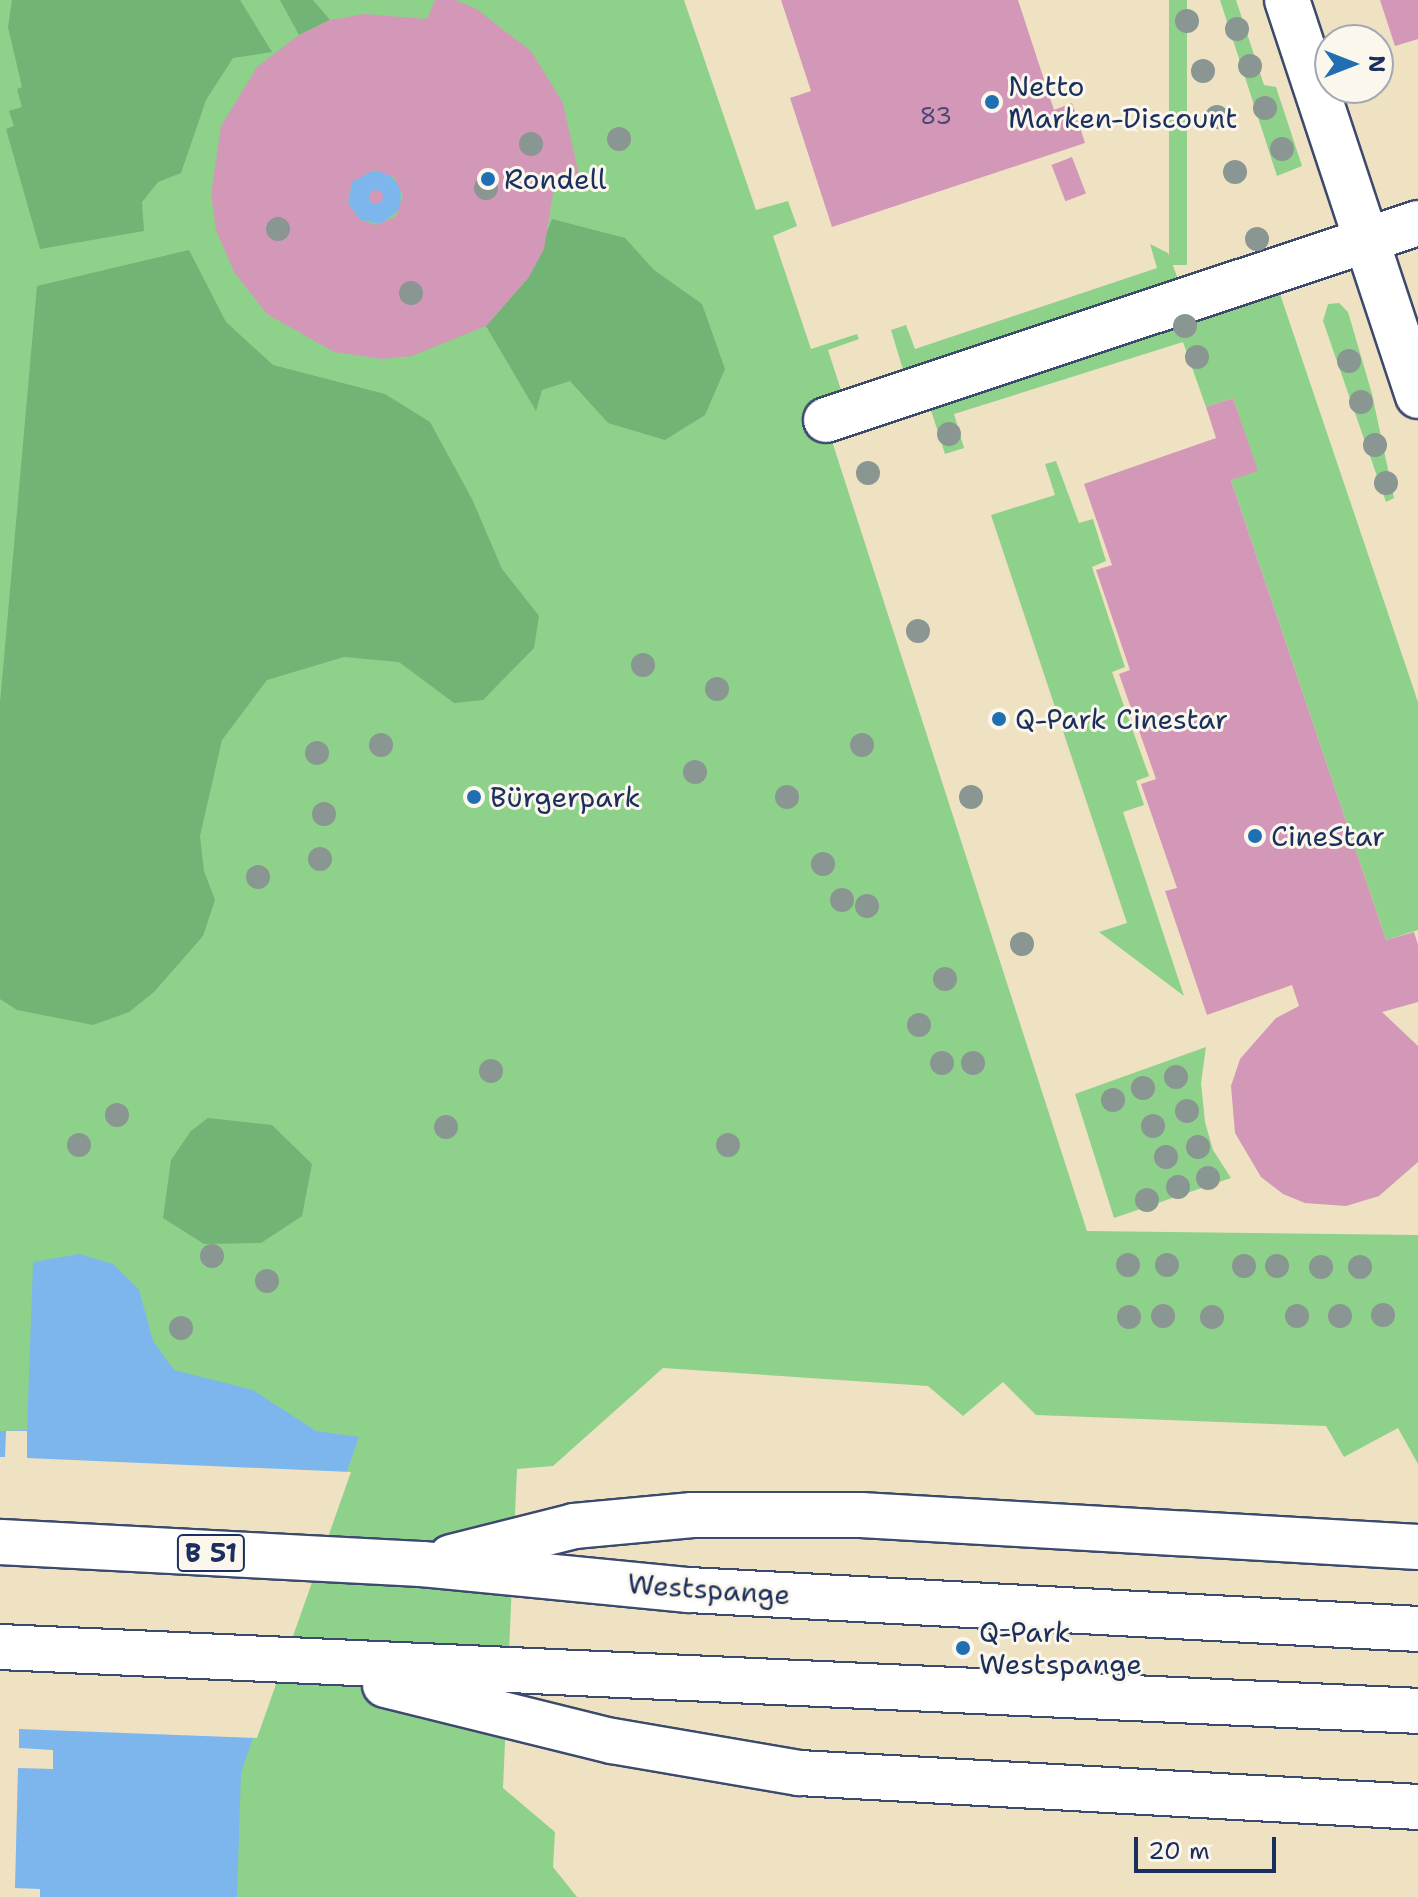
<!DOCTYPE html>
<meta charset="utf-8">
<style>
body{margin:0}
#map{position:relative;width:1418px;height:1897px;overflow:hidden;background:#eee2c3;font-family:"Shantell Sans",sans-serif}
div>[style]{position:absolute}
.green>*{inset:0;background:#8ed18a;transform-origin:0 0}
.forest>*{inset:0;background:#72b376}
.water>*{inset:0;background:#7cb6ed}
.pier>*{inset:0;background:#eee2c3}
.building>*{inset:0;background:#d398b7;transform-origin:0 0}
.round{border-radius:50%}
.roads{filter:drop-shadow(2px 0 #3b4a6d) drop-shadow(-2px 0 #3b4a6d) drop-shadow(0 2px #3b4a6d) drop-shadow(0 -2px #3b4a6d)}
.minor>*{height:44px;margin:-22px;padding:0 22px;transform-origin:22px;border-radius:22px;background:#fff}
.major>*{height:44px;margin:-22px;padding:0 22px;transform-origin:22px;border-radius:22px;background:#fff}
.trees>*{width:24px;height:24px;margin:-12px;border-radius:50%;background:#8a9692}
.dots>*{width:22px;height:22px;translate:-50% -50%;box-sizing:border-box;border:4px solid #fbf7ec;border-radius:50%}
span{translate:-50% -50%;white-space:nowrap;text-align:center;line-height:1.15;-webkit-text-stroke:6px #fbf7ec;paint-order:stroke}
.number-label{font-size:24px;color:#494974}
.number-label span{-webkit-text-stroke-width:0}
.shield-label span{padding:2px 6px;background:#fbf7ec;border:2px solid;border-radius:6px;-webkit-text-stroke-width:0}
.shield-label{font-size:26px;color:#1b2f5e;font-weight:700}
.poi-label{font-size:28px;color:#1b2f5e}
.left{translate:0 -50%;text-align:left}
.street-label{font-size:28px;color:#1b2f5e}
.north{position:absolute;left:1314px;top:24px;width:80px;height:80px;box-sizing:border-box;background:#fbf7ec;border:2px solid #a1a7b3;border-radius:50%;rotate:90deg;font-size:22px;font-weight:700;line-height:32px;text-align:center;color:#1b2f5e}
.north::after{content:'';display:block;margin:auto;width:28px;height:36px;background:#1f6fb2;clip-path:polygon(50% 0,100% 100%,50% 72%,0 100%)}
.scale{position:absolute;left:1134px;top:1837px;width:142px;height:36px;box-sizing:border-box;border:4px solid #1b2f5e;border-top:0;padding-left:10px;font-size:24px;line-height:28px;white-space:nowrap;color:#1b2f5e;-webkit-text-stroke:6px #fbf7ec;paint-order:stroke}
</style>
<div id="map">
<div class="green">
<i style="clip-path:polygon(0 0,684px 0,756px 210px,788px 201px,797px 226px,773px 236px,811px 349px,857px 334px,859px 339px,828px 350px,841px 390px,873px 379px,875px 383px,820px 404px,1087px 1231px,1418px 1235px,1418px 1464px,1398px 1428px,1344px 1457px,1326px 1426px,1036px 1415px,1003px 1382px,963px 1416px,928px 1386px,663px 1368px,553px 1466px,517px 1469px,503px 1788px,555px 1832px,553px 1867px,577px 1897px,0 1897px)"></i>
<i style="left:1169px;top:0;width:18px;height:265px"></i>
<i style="clip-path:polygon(1220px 0,1236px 0,1264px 85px,1276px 87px,1302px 166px,1277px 176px)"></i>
<i style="clip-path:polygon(1150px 244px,1168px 253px,1178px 279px,904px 373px,891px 330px,906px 325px,915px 349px,1157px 268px)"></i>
<i style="clip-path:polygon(1267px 293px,1280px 294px,1418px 702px,1418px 930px,1386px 940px,1231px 480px,1257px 470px,1233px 398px,1206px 407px,1183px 342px,954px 414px,964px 448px,945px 454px,929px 404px)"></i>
<i style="clip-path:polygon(1339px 303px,1348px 312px,1372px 394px,1394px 498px,1386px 502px,1323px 321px,1328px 304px)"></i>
<i style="clip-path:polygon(1056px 461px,1079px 523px,1093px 519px,1106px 561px,1092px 567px,1125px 667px,1112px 672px,1149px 776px,1136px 781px,1144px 805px,1123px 812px,1184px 996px,1099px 932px,1127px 923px,991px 515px,1055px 495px,1045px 464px)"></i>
<i style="clip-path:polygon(1206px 1047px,1201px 1083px,1205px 1122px,1213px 1150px,1231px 1178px,1114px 1218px,1075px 1094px)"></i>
</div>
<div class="forest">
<i style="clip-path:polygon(12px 0,240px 0,272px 52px,233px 58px,206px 100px,181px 173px,158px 182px,142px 202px,144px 231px,40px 249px,6px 129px,14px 126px,9px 111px,22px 107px,17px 89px,22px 87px,8px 27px)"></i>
<i style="clip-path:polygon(280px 0,313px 0,330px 20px,299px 35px)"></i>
<i style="clip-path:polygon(552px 219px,625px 238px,654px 270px,702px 304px,725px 369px,705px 415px,665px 440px,608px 423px,570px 381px,542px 390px,536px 411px,486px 326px,529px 277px)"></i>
<i style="clip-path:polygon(189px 250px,226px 322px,273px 365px,385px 394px,430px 422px,472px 499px,502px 569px,539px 616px,534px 648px,483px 700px,454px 703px,399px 662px,344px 657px,267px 680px,222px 740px,200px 836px,204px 871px,215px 900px,203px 936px,154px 992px,129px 1012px,93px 1025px,17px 1010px,0 999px,0 703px,37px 286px)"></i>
<i style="clip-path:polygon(208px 1118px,272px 1125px,312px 1164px,302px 1216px,261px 1243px,204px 1244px,163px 1218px,171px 1160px,191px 1131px)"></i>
</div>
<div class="water">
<i style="clip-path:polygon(370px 171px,387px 172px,401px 188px,400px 209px,381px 224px,360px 220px,348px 203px,352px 182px)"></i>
<i style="clip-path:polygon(79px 1254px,113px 1264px,139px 1290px,153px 1341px,174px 1370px,253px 1390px,316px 1431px,359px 1437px,241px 1772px,237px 1897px,0 1897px,0 1431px,27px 1430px,33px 1262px)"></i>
</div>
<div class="pier">
<i style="clip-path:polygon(6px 1431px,27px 1431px,27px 1458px,351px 1472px,257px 1738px,19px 1729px,19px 1748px,53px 1750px,53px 1769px,18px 1768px,15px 1888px,40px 1889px,40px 1897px,0 1897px,0 1457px,5px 1457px)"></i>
</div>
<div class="building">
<i style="clip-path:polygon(evenodd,435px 0,455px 0,475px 8px,531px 51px,563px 103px,580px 180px,555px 182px,544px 249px,529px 277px,486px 326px,412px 356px,382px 359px,334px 352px,267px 314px,234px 272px,216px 230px,211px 194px,221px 126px,257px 67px,299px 35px,330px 20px,364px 14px,427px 19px,435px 0,374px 170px,394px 177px,403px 196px,396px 216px,377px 225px,360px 220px,348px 203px,352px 182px,374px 170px)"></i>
<i style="clip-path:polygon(781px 0,1018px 0,1054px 110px,1072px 103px,1085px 143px,832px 227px,790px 98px,811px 91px)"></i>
<i style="clip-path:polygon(1380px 0,1418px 0,1418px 39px,1395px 46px)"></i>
<i style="left:1072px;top:157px;width:39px;height:22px;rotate:69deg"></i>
<i class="round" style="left:369px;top:190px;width:14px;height:14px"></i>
<i style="clip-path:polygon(1233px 398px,1258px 471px,1231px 480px,1386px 940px,1414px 932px,1418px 945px,1418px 1002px,1382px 1012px,1418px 1046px,1418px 1162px,1379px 1196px,1346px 1206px,1305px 1203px,1283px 1194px,1261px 1177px,1235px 1133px,1231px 1086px,1240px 1059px,1276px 1018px,1299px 1006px,1292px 985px,1207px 1015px,1165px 891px,1177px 888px,1141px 784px,1156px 779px,1119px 674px,1130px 670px,1096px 570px,1112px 565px,1084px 484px,1216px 438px,1206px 407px)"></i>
</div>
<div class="roads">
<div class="minor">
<i style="left:826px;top:420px;width:624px;rotate:-18.41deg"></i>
</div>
<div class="major">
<i style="left:1287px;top:0;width:417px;rotate:71.7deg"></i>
<i style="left:0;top:1542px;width:423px;rotate:3deg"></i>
<i style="left:422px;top:1564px;width:268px;rotate:5.6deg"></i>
<i style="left:689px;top:1590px;width:730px;rotate:3.06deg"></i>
<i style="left:451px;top:1557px;width:127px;rotate:-14.1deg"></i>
<i style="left:574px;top:1526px;width:119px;rotate:-5.3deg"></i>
<i style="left:692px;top:1515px;width:169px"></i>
<i style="left:861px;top:1515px;width:558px;rotate:3.29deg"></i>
<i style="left:0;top:1647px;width:1419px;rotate:2.58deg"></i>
<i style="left:385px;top:1685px;width:234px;rotate:13.9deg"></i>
<i style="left:612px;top:1741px;width:190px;rotate:9.7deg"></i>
<i style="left:799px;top:1773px;width:620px;rotate:3.14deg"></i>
</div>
</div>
<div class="trees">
<i style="left:1187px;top:21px"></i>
<i style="left:1237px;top:29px"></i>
<i style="left:1250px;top:66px"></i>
<i style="left:1203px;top:71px"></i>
<i style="left:1265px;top:108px"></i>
<i style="left:1217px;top:117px"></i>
<i style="left:619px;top:139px"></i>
<i style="left:531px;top:144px"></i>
<i style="left:1282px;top:149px"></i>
<i style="left:1235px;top:172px"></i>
<i style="left:486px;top:188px"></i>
<i style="left:278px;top:229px"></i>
<i style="left:1257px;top:239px"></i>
<i style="left:411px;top:293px"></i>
<i style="left:1185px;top:326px"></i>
<i style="left:1197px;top:357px"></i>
<i style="left:1349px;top:361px"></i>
<i style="left:1361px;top:402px"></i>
<i style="left:949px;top:434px"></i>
<i style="left:1375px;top:445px"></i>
<i style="left:868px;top:473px"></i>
<i style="left:1386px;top:483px"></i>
<i style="left:918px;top:631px"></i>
<i style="left:643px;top:665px"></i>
<i style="left:717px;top:689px"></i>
<i style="left:381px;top:745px"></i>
<i style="left:862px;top:745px"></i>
<i style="left:317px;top:753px"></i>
<i style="left:695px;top:772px"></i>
<i style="left:787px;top:797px"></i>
<i style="left:971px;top:797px"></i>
<i style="left:324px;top:814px"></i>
<i style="left:320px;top:859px"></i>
<i style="left:823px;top:864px"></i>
<i style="left:258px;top:877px"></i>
<i style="left:842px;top:900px"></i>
<i style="left:867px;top:906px"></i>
<i style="left:1022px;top:944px"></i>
<i style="left:945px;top:979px"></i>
<i style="left:919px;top:1025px"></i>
<i style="left:942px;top:1063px"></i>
<i style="left:973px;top:1063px"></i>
<i style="left:491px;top:1071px"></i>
<i style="left:1176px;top:1077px"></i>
<i style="left:1143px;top:1088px"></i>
<i style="left:1113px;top:1100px"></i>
<i style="left:1187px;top:1111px"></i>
<i style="left:117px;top:1115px"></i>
<i style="left:1153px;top:1126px"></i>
<i style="left:446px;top:1127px"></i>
<i style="left:79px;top:1145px"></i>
<i style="left:728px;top:1145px"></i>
<i style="left:1198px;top:1147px"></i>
<i style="left:1166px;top:1157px"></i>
<i style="left:1208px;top:1178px"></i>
<i style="left:1178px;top:1187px"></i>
<i style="left:1147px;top:1200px"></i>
<i style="left:212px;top:1256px"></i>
<i style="left:1128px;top:1265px"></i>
<i style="left:1167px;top:1265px"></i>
<i style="left:1244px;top:1266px"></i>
<i style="left:1277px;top:1266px"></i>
<i style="left:1321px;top:1267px"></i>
<i style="left:1360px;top:1267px"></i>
<i style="left:267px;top:1281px"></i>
<i style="left:1383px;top:1315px"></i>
<i style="left:1163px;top:1316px"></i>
<i style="left:1297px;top:1316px"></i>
<i style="left:1340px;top:1316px"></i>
<i style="left:1129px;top:1317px"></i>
<i style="left:1212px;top:1317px"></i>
<i style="left:181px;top:1328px"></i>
</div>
<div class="dots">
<i style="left:992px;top:102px;background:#1f6fb2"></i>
<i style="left:488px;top:179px;background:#1f6fb2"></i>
<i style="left:999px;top:719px;background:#1f6fb2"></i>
<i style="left:474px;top:797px;background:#1f6fb2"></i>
<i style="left:1255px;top:836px;background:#1f6fb2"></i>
<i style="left:963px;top:1648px;background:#1f6fb2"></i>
</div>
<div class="number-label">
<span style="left:936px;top:117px">83</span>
</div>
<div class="shield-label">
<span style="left:211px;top:1553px">B 51</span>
</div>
<div class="poi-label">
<span class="left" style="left:1008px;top:102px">Netto<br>Marken-Discount</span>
<span class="left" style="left:504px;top:179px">Rondell</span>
<span class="left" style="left:1015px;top:719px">Q-Park Cinestar</span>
<span class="left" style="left:490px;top:797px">Bürgerpark</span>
<span class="left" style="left:1271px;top:836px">CineStar</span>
<span class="left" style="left:979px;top:1648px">Q-Park<br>Westspange</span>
</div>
<div class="street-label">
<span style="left:709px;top:1589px;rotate:4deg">Westspange</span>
</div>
<div class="north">N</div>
<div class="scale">20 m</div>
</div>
